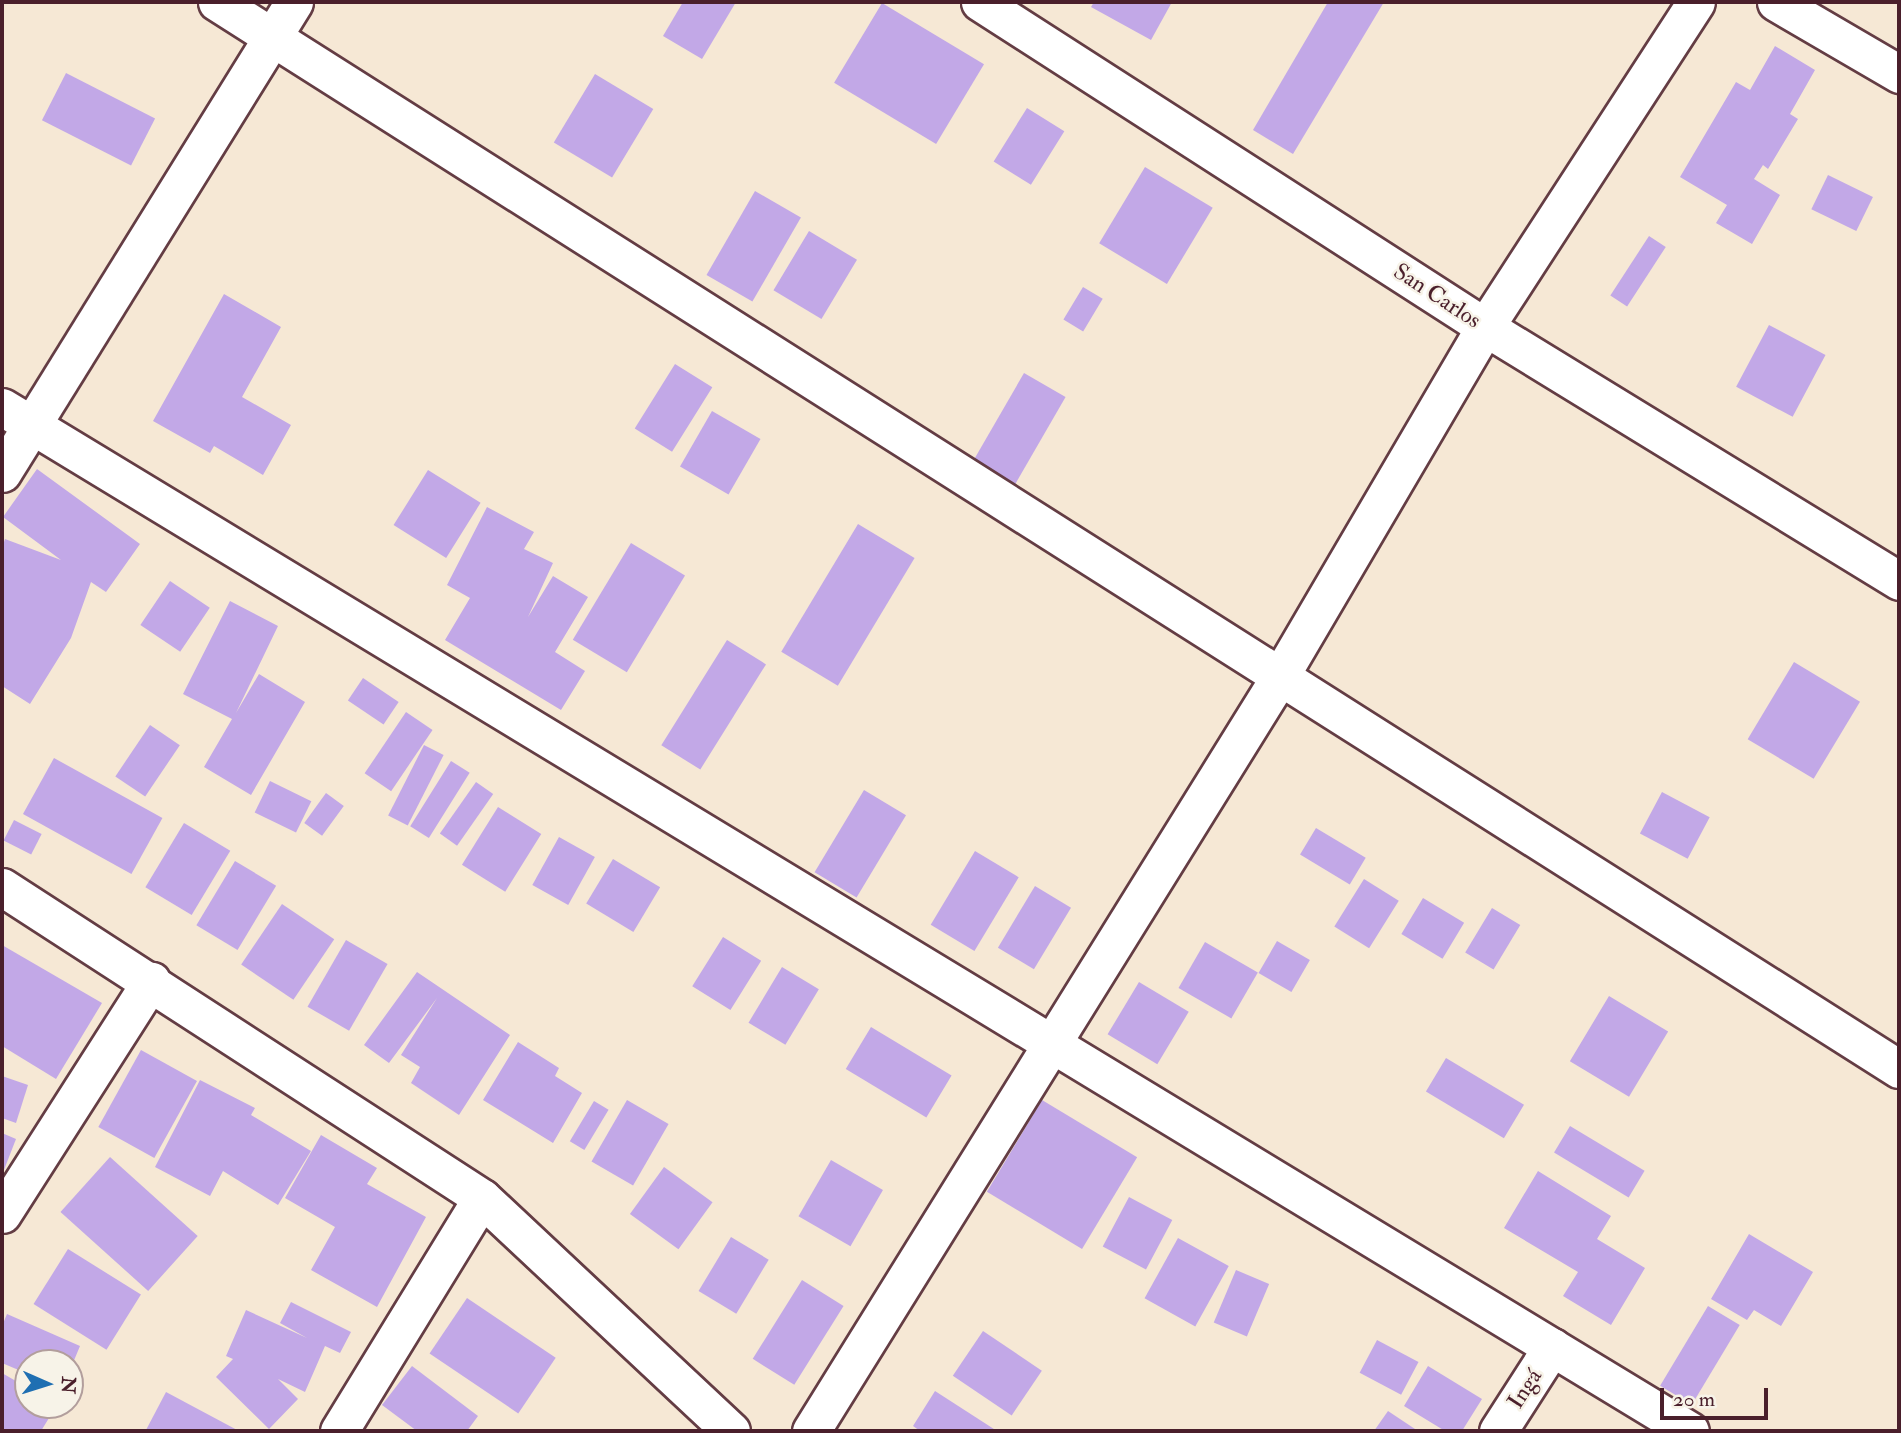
<!DOCTYPE html>
<meta charset="utf-8">
<style>
body{margin:0}
#map{position:relative;width:1901px;height:1433px;overflow:hidden;background:#f6e8d5;font-family:"IM FELL Double Pica",serif}
div>[style]{position:absolute}
.building>*{inset:0;background:#c2a8e7;transform-origin:0 0}
.roads{filter:drop-shadow(2px 0 #643d44) drop-shadow(-2px 0 #643d44) drop-shadow(0 2px #643d44) drop-shadow(0 -2px #643d44)}
.minor>*{height:37px;margin:-18.5px;padding:0 18.5px;transform-origin:18.5px;border-radius:18.5px;background:#fff}
span{translate:-50% -50%;white-space:nowrap;text-align:center;line-height:1.15;-webkit-text-stroke:5px #f7f3e8;paint-order:stroke}
.street-label{font-size:23px;color:#4a1f2b}
.frame{position:absolute;inset:0;border:4px solid #4a1f2b;pointer-events:none}
.north{position:absolute;left:14px;top:1349px;width:70px;height:70px;box-sizing:border-box;background:#f7f3e8;border:2px solid #b29e9c;border-radius:50%;rotate:93deg;font-size:19px;font-weight:700;line-height:28px;text-align:center;color:#4a1f2b}
.north::after{content:'';display:block;margin:auto;width:24px;height:32px;background:#1f6fb2;clip-path:polygon(50% 0,100% 100%,50% 72%,0 100%)}
.scale{position:absolute;left:1660px;top:1388px;width:108px;height:32px;box-sizing:border-box;border:4px solid #4a1f2b;border-top:0;padding-left:9px;font-size:21px;line-height:24px;white-space:nowrap;color:#4a1f2b;-webkit-text-stroke:5px #f7f3e8;paint-order:stroke}
</style>
<div id="map">
<div class="building">
<i style="clip-path:polygon(683px 2px,736px 2px,702px 59px,663px 36px)"></i>
<i style="clip-path:polygon(1094px 2px,1172px 2px,1151px 40px,1091px 7px)"></i>
<i style="clip-path:polygon(1328px 2px,1384px 2px,1293px 154px,1253px 130px)"></i>
<i style="left:882px;top:3px;width:119px;height:93px;rotate:31deg"></i>
<i style="clip-path:polygon(1775px 46px,1815px 70px,1790px 114px,1798px 119px,1768px 169px,1763px 165px,1754px 179px,1780px 195px,1752px 244px,1716px 223px,1727px 205px,1680px 177px,1736px 82px,1750px 90px)"></i>
<i style="left:66px;top:73px;width:100px;height:53px;rotate:27deg"></i>
<i style="left:595px;top:74px;width:68px;height:80px;rotate:31deg"></i>
<i style="left:1027px;top:108px;width:44px;height:63px;rotate:32deg"></i>
<i style="left:1145px;top:167px;width:79px;height:89px;rotate:31deg"></i>
<i style="left:1828px;top:175px;width:50px;height:38px;rotate:26deg"></i>
<i style="left:755px;top:191px;width:53px;height:97px;rotate:30deg"></i>
<i style="left:809px;top:231px;width:56px;height:69px;rotate:31deg"></i>
<i style="left:1649px;top:236px;width:20px;height:71px;rotate:33deg"></i>
<i style="left:1083px;top:287px;width:23px;height:38px;rotate:31deg"></i>
<i style="clip-path:polygon(224px 294px,281px 327px,242px 397px,291px 425px,263px 475px,214px 446px,210px 453px,153px 421px)"></i>
<i style="left:1769px;top:325px;width:64px;height:70px;rotate:28deg"></i>
<i style="left:675px;top:364px;width:44px;height:76px;rotate:32deg"></i>
<i style="left:1024px;top:373px;width:48px;height:104px;rotate:30deg"></i>
<i style="left:712px;top:411px;width:56px;height:64px;rotate:30deg"></i>
<i style="clip-path:polygon(37px 469px,140px 544px,106px 592px,91px 582px,71px 638px,30px 704px,2px 686px,2px 548px,5px 539px,61px 560px,3px 517px)"></i>
<i style="left:428px;top:470px;width:62px;height:65px;rotate:32deg"></i>
<i style="clip-path:polygon(487px 507px,534px 532px,524px 549px,553px 563px,528px 617px,553px 576px,588px 597px,555px 652px,585px 671px,561px 710px,445px 640px,470px 598px,447px 585px)"></i>
<i style="left:858px;top:524px;width:66px;height:149px;rotate:31deg"></i>
<i style="left:631px;top:543px;width:63px;height:113px;rotate:31deg"></i>
<i style="left:170px;top:581px;width:48px;height:53px;rotate:34deg"></i>
<i style="clip-path:polygon(230px 601px,278px 626px,236px 713px,259px 674px,305px 702px,251px 795px,204px 767px,232px 719px,183px 694px)"></i>
<i style="left:727px;top:640px;width:46px;height:124px;rotate:32deg"></i>
<i style="left:1794px;top:662px;width:77px;height:90px;rotate:31deg"></i>
<i style="left:363px;top:678px;width:43px;height:27px;rotate:34deg"></i>
<i style="left:406px;top:712px;width:32px;height:74px;rotate:34deg"></i>
<i style="left:150px;top:725px;width:36px;height:62px;rotate:34deg"></i>
<i style="left:424px;top:745px;width:22px;height:79px;rotate:27deg"></i>
<i style="left:54px;top:758px;width:124px;height:64px;rotate:29deg"></i>
<i style="left:451px;top:761px;width:22px;height:77px;rotate:32deg"></i>
<i style="left:270px;top:781px;width:46px;height:35px;rotate:26deg"></i>
<i style="left:476px;top:782px;width:21px;height:63px;rotate:35deg"></i>
<i style="left:864px;top:790px;width:49px;height:96px;rotate:31deg"></i>
<i style="left:1662px;top:792px;width:54px;height:47px;rotate:28deg"></i>
<i style="left:326px;top:793px;width:22px;height:37px;rotate:36deg"></i>
<i style="left:498px;top:807px;width:51px;height:68px;rotate:32deg"></i>
<i style="left:14px;top:820px;width:31px;height:23px;rotate:27deg"></i>
<i style="left:184px;top:823px;width:54px;height:75px;rotate:31deg"></i>
<i style="left:1316px;top:828px;width:58px;height:31px;rotate:31deg"></i>
<i style="left:559px;top:837px;width:41px;height:55px;rotate:29deg"></i>
<i style="left:975px;top:851px;width:51px;height:86px;rotate:31deg"></i>
<i style="left:613px;top:859px;width:55px;height:52px;rotate:31deg"></i>
<i style="left:235px;top:861px;width:48px;height:75px;rotate:31deg"></i>
<i style="left:1364px;top:879px;width:41px;height:56px;rotate:32deg"></i>
<i style="left:1035px;top:886px;width:42px;height:72px;rotate:31deg"></i>
<i style="left:1423px;top:898px;width:48px;height:42px;rotate:31deg"></i>
<i style="left:282px;top:904px;width:63px;height:73px;rotate:34deg"></i>
<i style="left:1492px;top:908px;width:33px;height:52px;rotate:31deg"></i>
<i style="left:723px;top:937px;width:45px;height:58px;rotate:32deg"></i>
<i style="left:346px;top:940px;width:48px;height:77px;rotate:30deg"></i>
<i style="left:1277px;top:941px;width:38px;height:37px;rotate:30deg"></i>
<i style="left:1205px;top:942px;width:61px;height:53px;rotate:30deg"></i>
<i style="clip-path:polygon(2px 945px,102px 1003px,56px 1079px,2px 1046px)"></i>
<i style="left:782px;top:967px;width:43px;height:65px;rotate:31deg"></i>
<i style="clip-path:polygon(417px 972px,510px 1035px,459px 1115px,411px 1083px,420px 1067px,401px 1055px,437px 998px,389px 1063px,364px 1045px)"></i>
<i style="left:1139px;top:982px;width:58px;height:61px;rotate:31deg"></i>
<i style="left:1609px;top:996px;width:69px;height:76px;rotate:31deg"></i>
<i style="left:871px;top:1027px;width:94px;height:49px;rotate:31deg"></i>
<i style="clip-path:polygon(518px 1042px,559px 1068px,555px 1076px,582px 1093px,553px 1143px,483px 1100px)"></i>
<i style="left:141px;top:1050px;width:64px;height:88px;rotate:29deg"></i>
<i style="left:1446px;top:1058px;width:91px;height:39px;rotate:31deg"></i>
<i style="clip-path:polygon(2px 1076px,28px 1085px,16px 1123px,2px 1118px)"></i>
<i style="clip-path:polygon(200px 1080px,255px 1108px,251px 1115px,311px 1151px,278px 1205px,223px 1171px,210px 1196px,155px 1167px)"></i>
<i style="left:627px;top:1100px;width:48px;height:71px;rotate:30deg"></i>
<i style="left:1042px;top:1100px;width:111px;height:107px;rotate:31deg"></i>
<i style="left:594px;top:1101px;width:17px;height:47px;rotate:31deg"></i>
<i style="left:1570px;top:1126px;width:87px;height:31px;rotate:31deg"></i>
<i style="clip-path:polygon(2px 1133px,16px 1139px,2px 1175px)"></i>
<i style="clip-path:polygon(321px 1135px,377px 1168px,367px 1184px,426px 1217px,377px 1307px,311px 1270px,335px 1227px,285px 1198px)"></i>
<i style="left:110px;top:1157px;width:118px;height:74px;rotate:42deg"></i>
<i style="left:831px;top:1160px;width:60px;height:65px;rotate:30deg"></i>
<i style="left:664px;top:1167px;width:60px;height:58px;rotate:36deg"></i>
<i style="clip-path:polygon(1538px 1171px,1611px 1216px,1597px 1239px,1645px 1268px,1611px 1325px,1563px 1296px,1578px 1272px,1504px 1228px)"></i>
<i style="left:1129px;top:1197px;width:49px;height:56px;rotate:28deg"></i>
<i style="clip-path:polygon(1749px 1234px,1813px 1272px,1781px 1326px,1754px 1310px,1747px 1320px,1711px 1299px)"></i>
<i style="left:731px;top:1237px;width:44px;height:63px;rotate:31deg"></i>
<i style="left:1178px;top:1238px;width:58px;height:69px;rotate:29deg"></i>
<i style="left:68px;top:1249px;width:86px;height:65px;rotate:32deg"></i>
<i style="left:1236px;top:1270px;width:36px;height:57px;rotate:23deg"></i>
<i style="left:802px;top:1280px;width:49px;height:93px;rotate:32deg"></i>
<i style="left:467px;top:1298px;width:107px;height:67px;rotate:34deg"></i>
<i style="clip-path:polygon(291px 1302px,351px 1332px,340px 1353px,325px 1346px,305px 1392px,278px 1379px,298px 1399px,269px 1429px,216px 1377px,233px 1359px,226px 1356px,246px 1310px,307px 1338px,280px 1323px)"></i>
<i style="left:1708px;top:1306px;width:37px;height:93px;rotate:31deg"></i>
<i style="clip-path:polygon(7px 1314px,80px 1346px,70px 1370px,70px 1363px,28px 1363px,28px 1374px,2px 1363px,2px 1326px)"></i>
<i style="left:983px;top:1331px;width:71px;height:54px;rotate:34deg"></i>
<i style="left:1377px;top:1340px;width:47px;height:37px;rotate:28deg"></i>
<i style="clip-path:polygon(412px 1366px,478px 1416px,467px 1431px,417px 1431px,382px 1405px)"></i>
<i style="clip-path:polygon(1428px 1366px,1482px 1399px,1462px 1431px,1445px 1431px,1404px 1406px)"></i>
<i style="clip-path:polygon(2px 1373px,28px 1388px,28px 1405px,57px 1405px,41px 1431px,2px 1431px)"></i>
<i style="clip-path:polygon(935px 1391px,997px 1431px,920px 1431px,913px 1426px)"></i>
<i style="clip-path:polygon(166px 1392px,239px 1431px,146px 1430px)"></i>
<i style="clip-path:polygon(1388px 1411px,1418px 1431px,1374px 1431px)"></i>
</div>
<div class="roads">
<div class="minor">
<i style="left:217px;top:2px;width:1992px;rotate:32.39deg"></i>
<i style="left:980px;top:2px;width:601px;rotate:32.76deg"></i>
<i style="left:1485px;top:327px;width:486px;rotate:31.5deg"></i>
<i style="left:1776px;top:2px;width:143px;rotate:30.3deg"></i>
<i style="left:2px;top:407px;width:1974px;rotate:31.24deg"></i>
<i style="left:2px;top:473px;width:554px;rotate:-58.2deg"></i>
<i style="left:2px;top:887px;width:572px;rotate:32.94deg"></i>
<i style="left:482px;top:1198px;width:341px;rotate:43.1deg"></i>
<i style="left:2px;top:1214px;width:277px;rotate:-57.4deg"></i>
<i style="left:339px;top:1431px;width:273px;rotate:-58.5deg"></i>
<i style="left:811px;top:1431px;width:887px;rotate:-58.14deg"></i>
<i style="left:1279px;top:678px;width:407px;rotate:-59.6deg"></i>
<i style="left:1485px;top:327px;width:387px;rotate:-57deg"></i>
<i style="left:1498px;top:1431px;width:100px;rotate:-57.3deg"></i>
</div>
</div>
<div class="street-label">
<span style="left:1437px;top:296px;rotate:33deg">San Carlos</span>
<span style="left:1525px;top:1389px;rotate:-57deg">Ingá</span>
</div>
<div class="frame"></div>
<div class="north">N</div>
<div class="scale">20 m</div>
</div>
